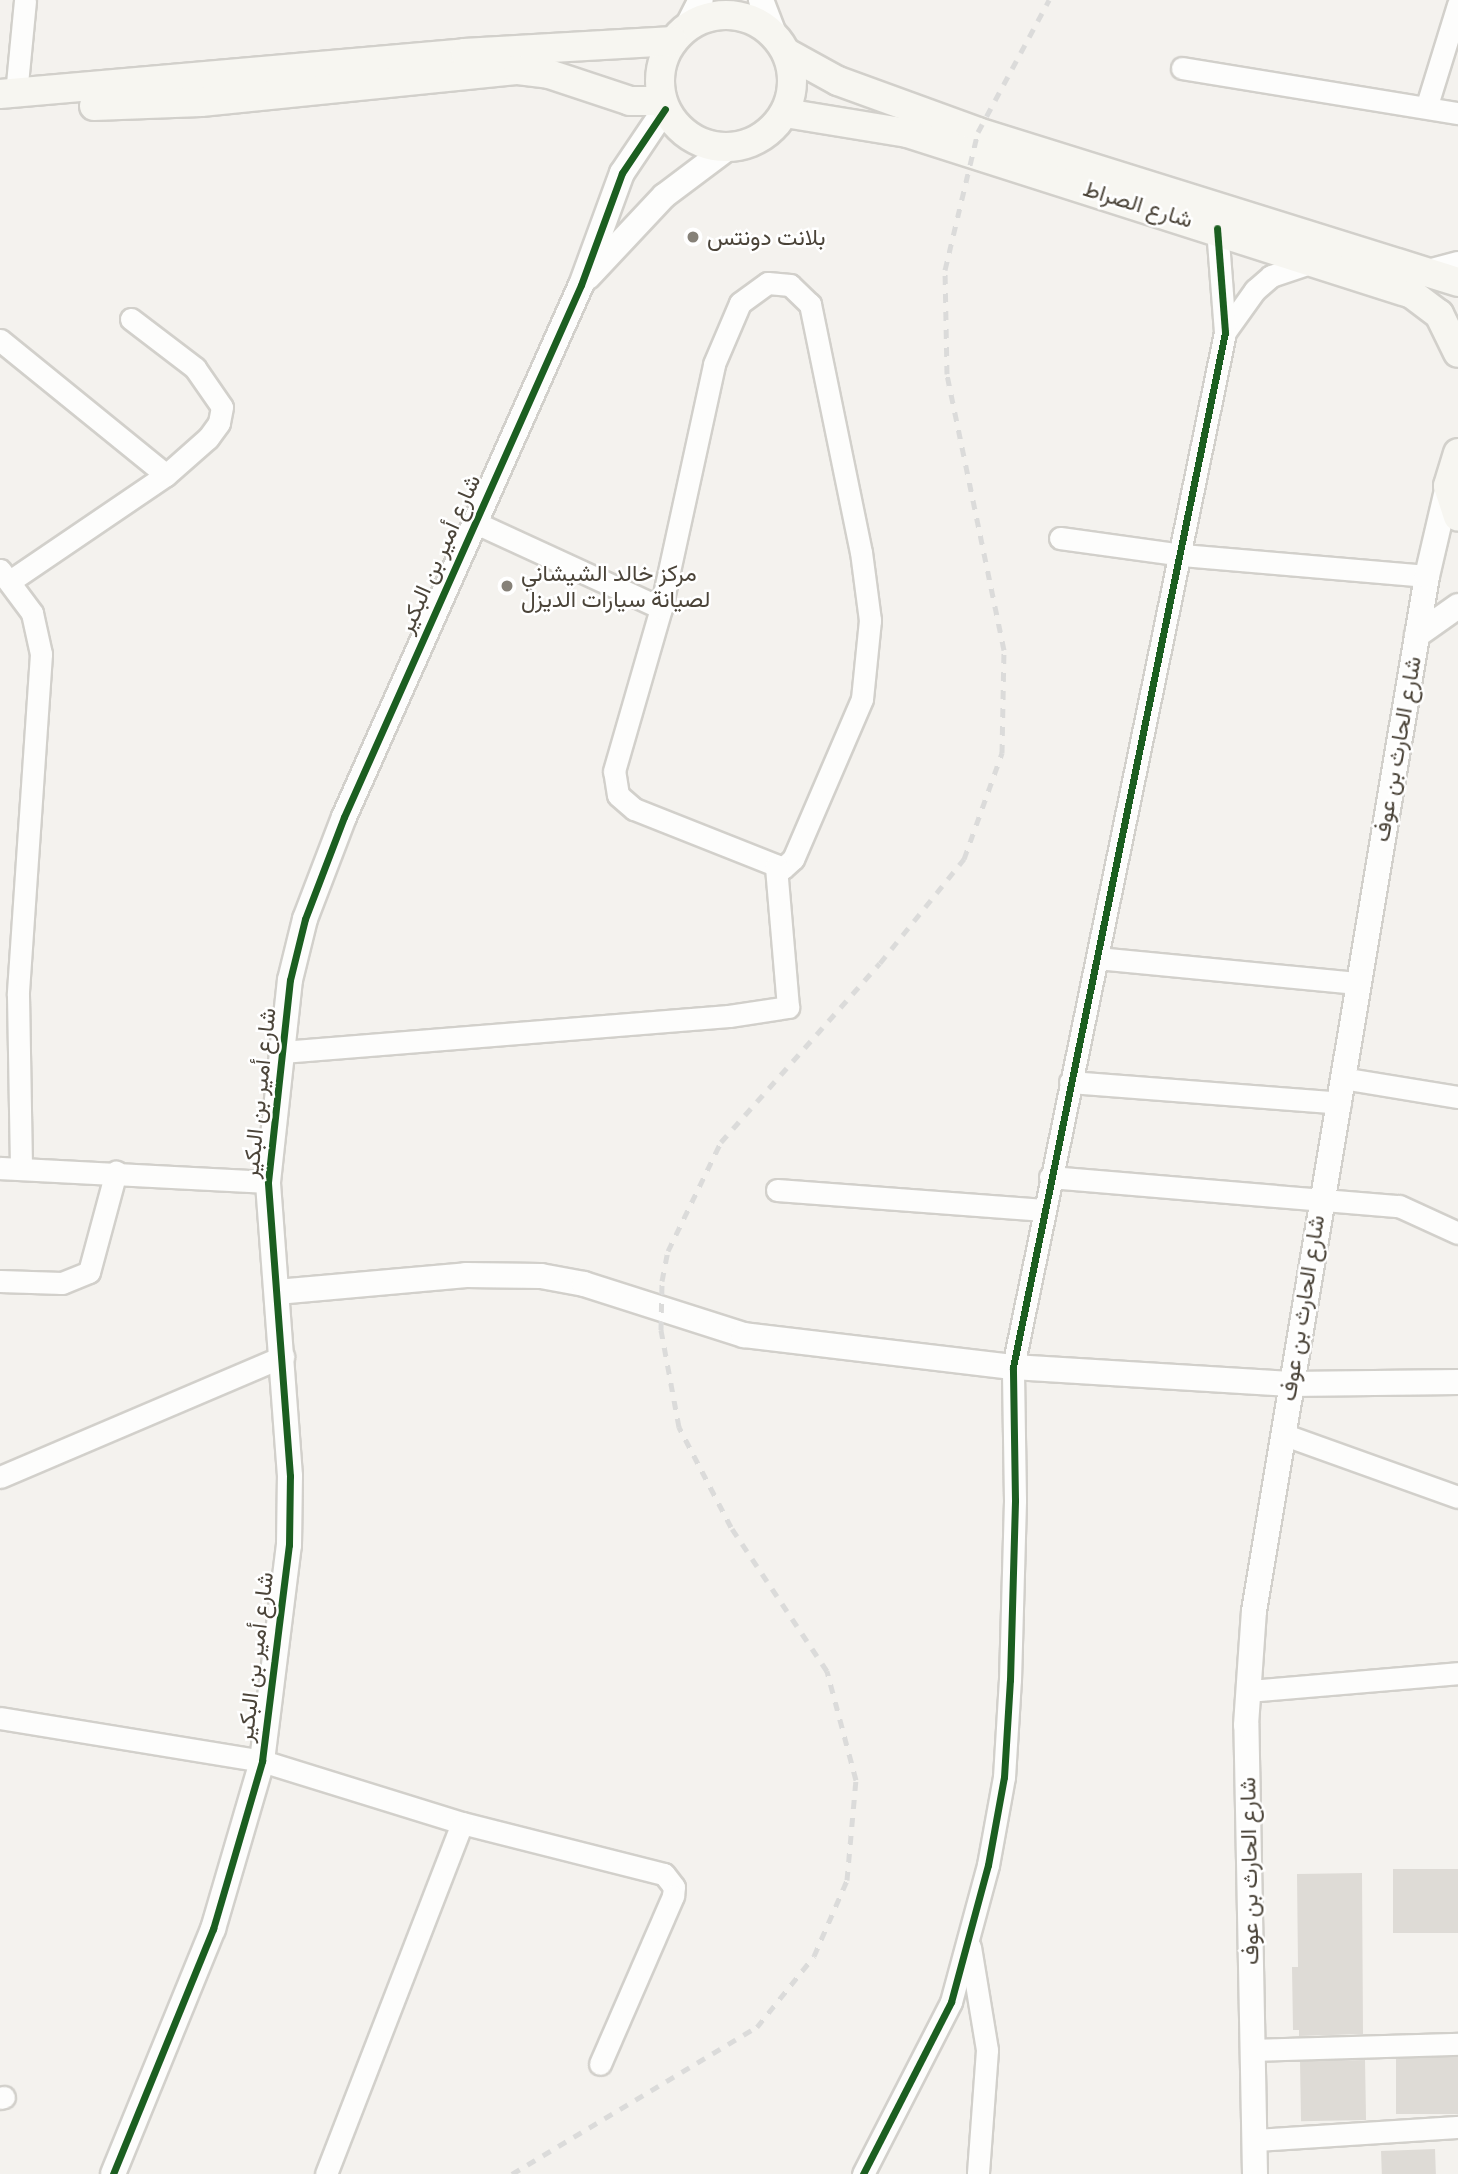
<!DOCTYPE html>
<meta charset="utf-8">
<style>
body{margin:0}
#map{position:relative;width:1458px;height:2174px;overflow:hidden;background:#f4f2ee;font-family:"Fira Sans Condensed",Vazirmatn,sans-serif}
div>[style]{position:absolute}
.building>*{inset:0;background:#dedbd6;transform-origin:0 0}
.roads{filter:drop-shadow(2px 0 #d2d0cb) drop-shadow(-2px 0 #d2d0cb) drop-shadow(0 2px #d2d0cb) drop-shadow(0 -2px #d2d0cb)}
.minor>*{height:21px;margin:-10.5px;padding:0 10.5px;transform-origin:10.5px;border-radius:10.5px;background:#fdfdfc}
.tertiary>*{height:24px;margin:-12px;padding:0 12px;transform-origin:12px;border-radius:12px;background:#fdfdfc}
.secondary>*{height:28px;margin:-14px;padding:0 14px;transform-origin:14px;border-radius:14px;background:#f7f6f1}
.secondary>.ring{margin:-14px;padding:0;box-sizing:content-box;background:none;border:28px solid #f7f6f1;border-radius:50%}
.rail>*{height:5px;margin-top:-2.5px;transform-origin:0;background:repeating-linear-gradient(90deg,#dbdbda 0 9px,transparent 0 18px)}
.cycleway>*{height:7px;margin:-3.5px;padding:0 3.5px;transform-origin:3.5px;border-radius:3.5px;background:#1b5e20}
.dots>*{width:19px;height:19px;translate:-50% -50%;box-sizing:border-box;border:4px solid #fff;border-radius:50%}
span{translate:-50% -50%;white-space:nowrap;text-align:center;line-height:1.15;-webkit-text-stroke:5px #fff;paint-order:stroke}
.street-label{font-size:23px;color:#4b4439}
.poi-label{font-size:23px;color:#4b4439}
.left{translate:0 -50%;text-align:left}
</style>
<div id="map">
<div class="building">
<i style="left:1458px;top:1869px;width:64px;height:65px;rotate:90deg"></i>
<i style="clip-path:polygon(1362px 1873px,1363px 2034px,1299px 2036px,1299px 2030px,1293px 2030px,1292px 1967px,1298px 1967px,1297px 1874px)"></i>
<i style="left:1458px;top:2057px;width:57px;height:62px;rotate:90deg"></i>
<i style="left:1365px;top:2060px;width:60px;height:65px;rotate:89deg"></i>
<i style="left:1435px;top:2149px;width:25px;height:54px;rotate:88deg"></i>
</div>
<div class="roads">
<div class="minor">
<i style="left:1182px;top:68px;width:280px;rotate:9.3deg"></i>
<i style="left:16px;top:94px;width:94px;rotate:-84.5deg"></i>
<i style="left:1427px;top:105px;width:105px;rotate:-72.8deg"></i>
<i style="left:1424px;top:271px;width:35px;rotate:-15deg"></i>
<i style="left:768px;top:283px;width:22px;rotate:5deg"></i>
<i style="left:790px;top:285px;width:28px;rotate:44deg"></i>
<i style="left:810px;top:304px;width:253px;rotate:78.4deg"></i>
<i style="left:861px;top:552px;width:69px;rotate:82.5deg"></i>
<i style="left:870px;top:620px;width:79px;rotate:95.8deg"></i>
<i style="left:862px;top:699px;width:174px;rotate:113.3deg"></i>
<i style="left:793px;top:859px;width:13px;rotate:138deg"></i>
<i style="left:783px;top:868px;width:160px;rotate:-158.4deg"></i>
<i style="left:634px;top:809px;width:21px;rotate:-139deg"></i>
<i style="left:618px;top:795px;width:24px;rotate:-99deg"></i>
<i style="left:614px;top:771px;width:170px;rotate:-73.9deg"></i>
<i style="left:661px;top:608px;width:250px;rotate:-77.7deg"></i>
<i style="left:714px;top:364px;width:66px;rotate:-66.9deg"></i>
<i style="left:740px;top:303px;width:34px;rotate:-36deg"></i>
<i style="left:131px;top:319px;width:81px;rotate:37.4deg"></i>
<i style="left:195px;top:368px;width:47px;rotate:55.3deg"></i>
<i style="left:222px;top:407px;width:16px;rotate:101deg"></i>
<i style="left:219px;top:423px;width:19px;rotate:126deg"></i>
<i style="left:208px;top:438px;width:56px;rotate:138.6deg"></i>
<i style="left:1225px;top:332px;width:52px;rotate:-54.5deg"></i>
<i style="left:1255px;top:290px;width:21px;rotate:-41deg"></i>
<i style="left:1271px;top:276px;width:44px;rotate:-18.4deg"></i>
<i style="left:0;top:340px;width:214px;rotate:39.1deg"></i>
<i style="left:166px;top:475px;width:189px;rotate:145.8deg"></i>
<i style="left:474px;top:522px;width:206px;rotate:24.7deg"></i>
<i style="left:1060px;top:538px;width:123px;rotate:7.9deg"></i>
<i style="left:1182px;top:555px;width:246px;rotate:4.9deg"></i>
<i style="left:0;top:570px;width:54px;rotate:53.3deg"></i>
<i style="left:32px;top:613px;width:42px;rotate:77.6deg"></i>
<i style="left:41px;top:654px;width:342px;rotate:93.9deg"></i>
<i style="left:18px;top:995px;width:174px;rotate:89deg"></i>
<i style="left:1097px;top:958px;width:261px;rotate:5.5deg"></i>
<i style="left:282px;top:1052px;width:448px;rotate:-4.6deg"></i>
<i style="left:729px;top:1016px;width:60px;rotate:-8.7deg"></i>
<i style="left:788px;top:1007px;width:142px;rotate:-94.9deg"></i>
<i style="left:1342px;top:1078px;width:118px;rotate:9.3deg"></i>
<i style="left:1070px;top:1082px;width:271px;rotate:4.4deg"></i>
<i style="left:0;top:1168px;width:268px;rotate:3deg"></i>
<i style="left:1050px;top:1177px;width:350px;rotate:4.8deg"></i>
<i style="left:1399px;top:1206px;width:65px;rotate:24.6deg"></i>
<i style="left:777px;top:1190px;width:268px;rotate:4.3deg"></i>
<i style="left:0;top:1281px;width:62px;rotate:1.8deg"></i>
<i style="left:62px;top:1283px;width:29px;rotate:-22deg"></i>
<i style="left:89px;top:1272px;width:104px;rotate:-74.9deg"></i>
<i style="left:1282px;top:1434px;width:187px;rotate:19.7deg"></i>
<i style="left:0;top:1477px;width:308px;rotate:-23.1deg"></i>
<i style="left:1249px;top:1691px;width:210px;rotate:-4.9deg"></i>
<i style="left:0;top:1718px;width:266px;rotate:9.3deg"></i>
<i style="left:262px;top:1761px;width:209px;rotate:17.2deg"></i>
<i style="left:462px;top:1823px;width:208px;rotate:14.2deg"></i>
<i style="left:664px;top:1874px;width:16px;rotate:52deg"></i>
<i style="left:674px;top:1887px;width:9px;rotate:96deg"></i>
<i style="left:673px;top:1896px;width:183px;rotate:113.5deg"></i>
<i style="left:970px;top:1947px;width:104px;rotate:80.6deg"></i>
<i style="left:987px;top:2050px;width:124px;rotate:94.2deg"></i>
<i style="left:1253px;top:2050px;width:205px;rotate:-1.7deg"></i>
<i style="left:0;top:2098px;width:4px;rotate:-14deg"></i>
<i style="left:1255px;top:2140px;width:203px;rotate:-3.7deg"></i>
<i style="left:326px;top:2174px;width:376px;rotate:-68.8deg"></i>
<i style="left:863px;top:2174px;width:193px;rotate:-62.9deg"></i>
<i style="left:951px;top:2002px;width:142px;rotate:-74.9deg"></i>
<i style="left:988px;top:1865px;width:89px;rotate:-79.7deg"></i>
<i style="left:1004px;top:1777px;width:97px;rotate:-86.5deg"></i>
<i style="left:1010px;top:1680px;width:180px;rotate:-88.4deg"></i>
<i style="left:1015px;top:1500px;width:133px;rotate:-90.9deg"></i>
<i style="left:1013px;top:1367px;width:1056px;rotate:-78.42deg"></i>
<i style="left:1225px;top:332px;width:104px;rotate:-94.4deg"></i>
</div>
<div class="tertiary">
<i style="left:761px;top:0;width:36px;rotate:69deg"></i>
<i style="left:687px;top:27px;width:30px;rotate:-63deg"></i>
<i style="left:588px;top:277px;width:111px;rotate:-46.8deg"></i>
<i style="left:664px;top:196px;width:80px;rotate:-36.9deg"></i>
<i style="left:1417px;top:635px;width:50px;rotate:-35.3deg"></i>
<i style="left:277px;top:1292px;width:190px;rotate:-5.1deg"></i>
<i style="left:466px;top:1275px;width:75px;rotate:0.8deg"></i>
<i style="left:541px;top:1276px;width:44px;rotate:10.5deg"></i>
<i style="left:584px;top:1284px;width:168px;rotate:17.7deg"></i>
<i style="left:744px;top:1335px;width:271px;rotate:6.8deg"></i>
<i style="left:1013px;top:1367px;width:278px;rotate:3.5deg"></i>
<i style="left:1290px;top:1384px;width:168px;rotate:-0.7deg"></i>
<i style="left:113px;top:2174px;width:265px;rotate:-67.8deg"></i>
<i style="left:213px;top:1929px;width:175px;rotate:-73.7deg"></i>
<i style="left:262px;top:1761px;width:218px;rotate:-82.9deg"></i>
<i style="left:289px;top:1545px;width:69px;rotate:-89.2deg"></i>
<i style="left:290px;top:1476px;width:295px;rotate:-94.3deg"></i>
<i style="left:268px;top:1182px;width:203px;rotate:-83.8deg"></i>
<i style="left:290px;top:980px;width:63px;rotate:-76.2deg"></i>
<i style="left:305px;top:919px;width:109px;rotate:-69.1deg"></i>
<i style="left:344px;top:817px;width:582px;rotate:-65.99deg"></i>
<i style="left:581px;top:285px;width:119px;rotate:-69.9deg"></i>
<i style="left:622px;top:173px;width:77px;rotate:-56.1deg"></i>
<i style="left:1255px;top:2174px;width:449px;rotate:-91.1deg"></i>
<i style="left:1246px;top:1725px;width:114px;rotate:-86deg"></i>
<i style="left:1254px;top:1611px;width:1049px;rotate:-80.51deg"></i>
<i style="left:1427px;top:576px;width:92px;rotate:-76.9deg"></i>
</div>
<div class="secondary">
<i class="ring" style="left:660px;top:15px;width:104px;height:104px"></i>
<i style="left:787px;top:53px;width:58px;rotate:28.8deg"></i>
<i style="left:838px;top:81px;width:149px;rotate:20deg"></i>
<i style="left:978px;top:132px;width:503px;rotate:17.35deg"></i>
<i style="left:0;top:94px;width:467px;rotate:-5deg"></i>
<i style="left:465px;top:53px;width:208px;rotate:-3.3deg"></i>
<i style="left:94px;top:106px;width:107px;rotate:-2.1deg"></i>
<i style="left:201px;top:102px;width:319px;rotate:-5.8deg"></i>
<i style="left:518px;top:70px;width:31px;rotate:7deg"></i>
<i style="left:549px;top:74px;width:85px;rotate:18.4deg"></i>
<i style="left:630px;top:101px;width:32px"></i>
<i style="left:785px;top:113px;width:124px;rotate:9.3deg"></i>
<i style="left:907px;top:133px;width:530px;rotate:17.68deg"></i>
<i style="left:1412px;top:294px;width:34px;rotate:37deg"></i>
<i style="left:1439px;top:314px;width:43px;rotate:64deg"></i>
<i style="left:1458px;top:453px;width:34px;rotate:107deg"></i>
<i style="left:1448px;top:486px;width:32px;rotate:72deg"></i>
</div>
</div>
<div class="rail">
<i style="left:512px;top:2174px;width:286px;rotate:-31deg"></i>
<i style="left:757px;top:2027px;width:91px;rotate:-51.2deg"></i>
<i style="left:814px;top:1956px;width:83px;rotate:-66.5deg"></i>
<i style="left:847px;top:1880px;width:100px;rotate:-84.9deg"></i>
<i style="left:856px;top:1780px;width:113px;rotate:-104.9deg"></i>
<i style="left:827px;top:1671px;width:173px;rotate:-123.7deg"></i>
<i style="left:731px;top:1527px;width:113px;rotate:-117.5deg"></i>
<i style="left:679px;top:1427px;width:99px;rotate:-100.5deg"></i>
<i style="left:661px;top:1330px;width:49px;rotate:-88.8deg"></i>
<i style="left:662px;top:1281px;width:31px;rotate:-79deg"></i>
<i style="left:668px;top:1251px;width:121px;rotate:-64.1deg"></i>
<i style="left:721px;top:1142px;width:239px;rotate:-48.4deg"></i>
<i style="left:880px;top:963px;width:134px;rotate:-51.1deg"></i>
<i style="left:964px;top:859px;width:113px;rotate:-70.3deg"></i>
<i style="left:1002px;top:753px;width:103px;rotate:-88.9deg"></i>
<i style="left:1004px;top:650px;width:282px;rotate:-101.7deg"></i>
<i style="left:947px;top:374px;width:104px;rotate:-91.1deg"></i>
<i style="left:945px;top:270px;width:142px;rotate:-76.6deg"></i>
<i style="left:978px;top:132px;width:150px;rotate:-61.7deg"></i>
</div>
<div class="cycleway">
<i style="left:113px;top:2174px;width:265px;rotate:-67.8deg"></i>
<i style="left:213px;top:1929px;width:175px;rotate:-73.7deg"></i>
<i style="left:262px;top:1761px;width:218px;rotate:-82.9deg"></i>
<i style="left:289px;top:1545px;width:69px;rotate:-89.2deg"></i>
<i style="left:290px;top:1476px;width:295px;rotate:-94.3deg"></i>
<i style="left:268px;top:1182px;width:203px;rotate:-83.8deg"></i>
<i style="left:290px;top:980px;width:63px;rotate:-76.2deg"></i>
<i style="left:305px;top:919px;width:109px;rotate:-69.1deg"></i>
<i style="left:344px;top:817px;width:582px;rotate:-65.99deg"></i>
<i style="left:581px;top:285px;width:119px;rotate:-69.9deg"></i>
<i style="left:622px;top:173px;width:77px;rotate:-56.1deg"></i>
<i style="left:863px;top:2174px;width:193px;rotate:-62.9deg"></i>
<i style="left:951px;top:2002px;width:142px;rotate:-74.9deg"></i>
<i style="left:988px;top:1865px;width:89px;rotate:-79.7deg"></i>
<i style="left:1004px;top:1777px;width:97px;rotate:-86.5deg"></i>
<i style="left:1010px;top:1680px;width:180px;rotate:-88.4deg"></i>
<i style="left:1015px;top:1500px;width:133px;rotate:-90.9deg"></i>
<i style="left:1013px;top:1367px;width:1056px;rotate:-78.42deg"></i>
<i style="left:1225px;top:332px;width:104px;rotate:-94.4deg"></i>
</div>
<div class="dots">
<i style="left:693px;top:237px;background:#868178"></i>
<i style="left:507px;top:586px;background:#868178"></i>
</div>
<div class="street-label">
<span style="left:1138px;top:204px;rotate:17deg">شارع الصراط</span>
<span style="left:439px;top:554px;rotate:-66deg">شارع أمير بن البكير</span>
<span style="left:1397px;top:749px;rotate:-80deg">شارع الحارث بن عوف</span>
<span style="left:259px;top:1093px;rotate:-84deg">شارع أمير بن البكير</span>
<span style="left:1302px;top:1308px;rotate:-81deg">شارع الحارث بن عوف</span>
<span style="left:255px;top:1657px;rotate:-83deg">شارع أمير بن البكير</span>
<span style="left:1249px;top:1871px;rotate:-91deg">شارع الحارث بن عوف</span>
</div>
<div class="poi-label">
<span class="left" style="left:707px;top:237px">بلانت دونتس</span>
<span class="left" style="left:521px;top:586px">مركز خالد الشيشاني<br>لصيانة سيارات الديزل</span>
</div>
</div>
